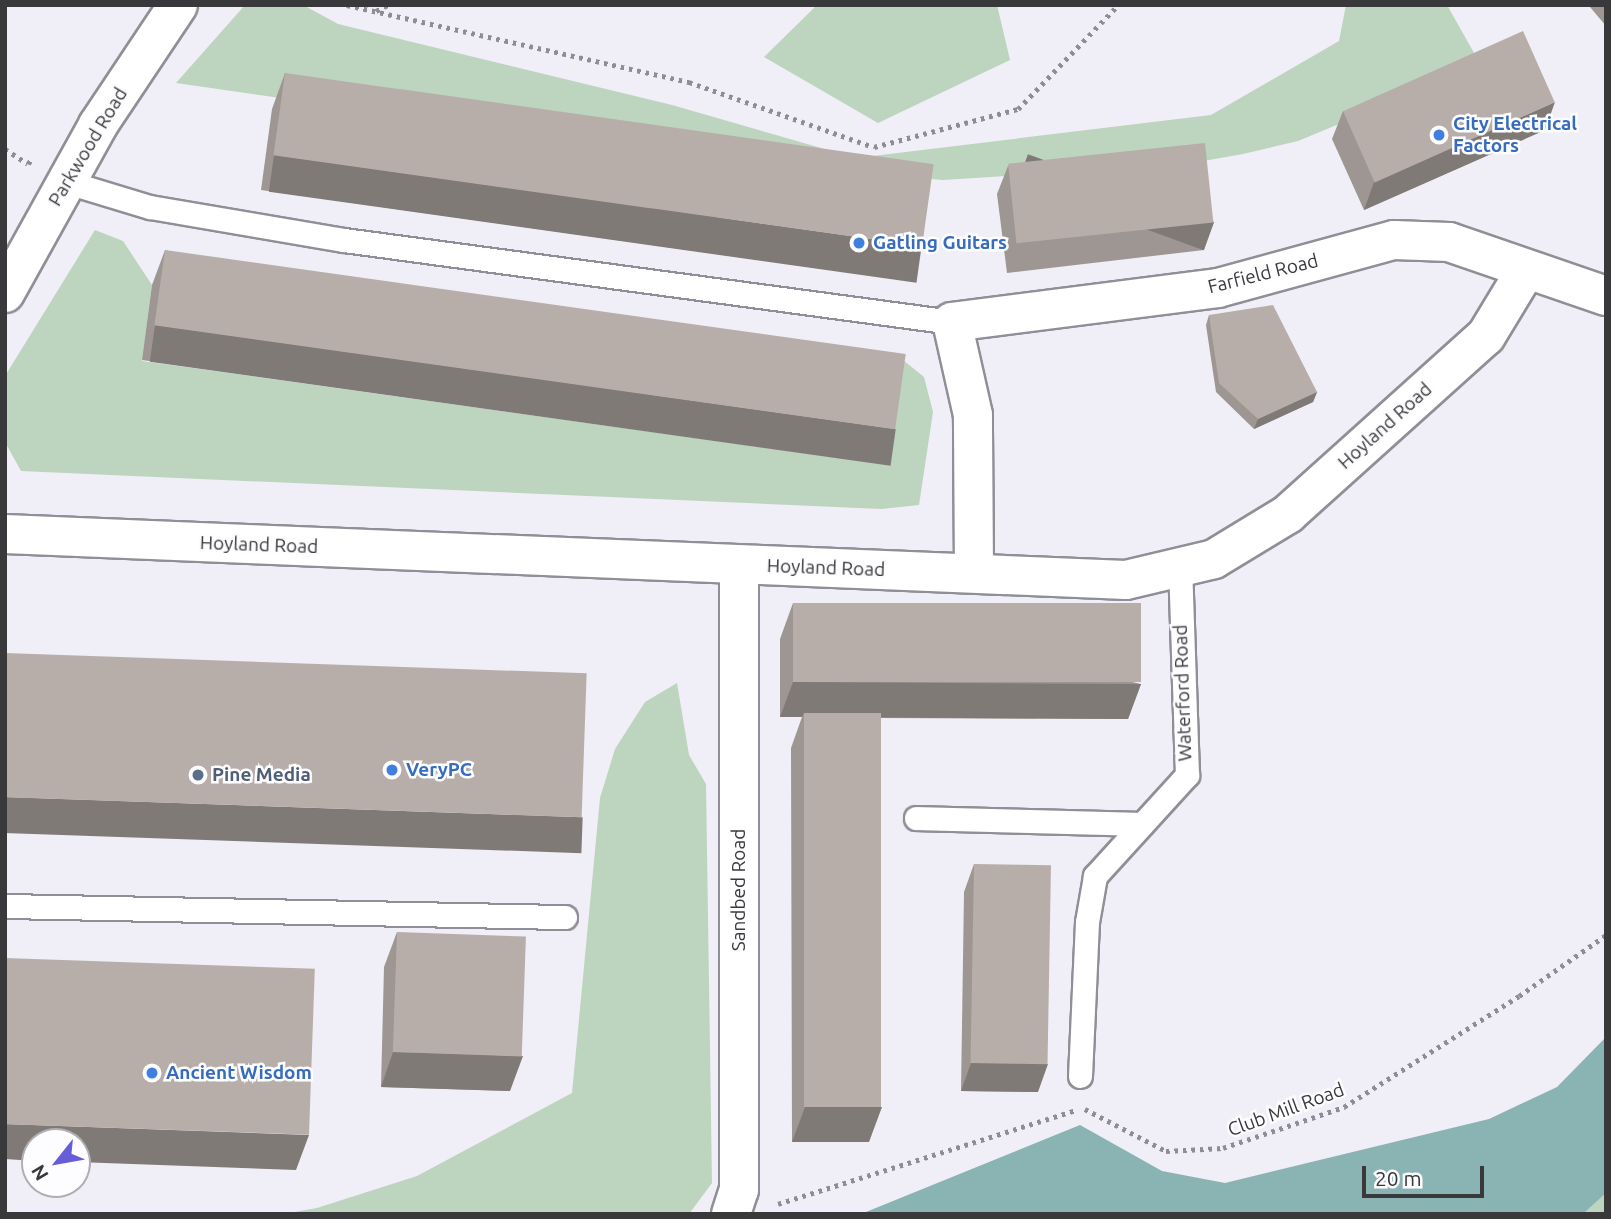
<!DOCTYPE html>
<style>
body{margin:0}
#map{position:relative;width:1611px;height:1219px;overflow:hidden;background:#f0eef6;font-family:Ubuntu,sans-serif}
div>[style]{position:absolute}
.green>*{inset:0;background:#bdd4bf}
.water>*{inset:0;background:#8ab4b4}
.path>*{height:4.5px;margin-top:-2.25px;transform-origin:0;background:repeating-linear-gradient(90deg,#8f8d93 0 3.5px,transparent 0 8.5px)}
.roads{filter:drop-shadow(2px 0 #908e96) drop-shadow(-2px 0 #908e96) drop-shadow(0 2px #908e96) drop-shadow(0 -2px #908e96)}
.service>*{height:23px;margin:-11.5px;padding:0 11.5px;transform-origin:11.5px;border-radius:11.5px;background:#fff}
.minor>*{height:38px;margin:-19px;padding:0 19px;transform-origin:19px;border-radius:19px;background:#fff}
.wall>*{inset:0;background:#9d9692}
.shaded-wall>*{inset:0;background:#807a77;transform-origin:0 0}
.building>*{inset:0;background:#b7aeaa;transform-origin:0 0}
.dots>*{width:19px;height:19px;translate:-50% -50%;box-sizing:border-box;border:4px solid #fdfcfe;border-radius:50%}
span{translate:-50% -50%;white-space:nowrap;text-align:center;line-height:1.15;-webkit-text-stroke:5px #fdfcfe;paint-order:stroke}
.shop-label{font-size:19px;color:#366cbe;font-weight:700}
.left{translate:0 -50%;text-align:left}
.street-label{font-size:19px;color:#39383b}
.service-label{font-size:19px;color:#4e5e75;font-weight:700}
.frame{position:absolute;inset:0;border:7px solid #39383b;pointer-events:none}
.north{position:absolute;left:21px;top:1128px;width:70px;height:70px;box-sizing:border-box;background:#fdfcfe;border:2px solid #afaeb0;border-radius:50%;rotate:239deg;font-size:19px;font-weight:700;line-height:28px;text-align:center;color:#39383b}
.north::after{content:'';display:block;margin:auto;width:24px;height:32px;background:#675ed7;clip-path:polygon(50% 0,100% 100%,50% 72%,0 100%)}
.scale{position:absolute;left:1362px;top:1166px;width:122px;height:32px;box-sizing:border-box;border:4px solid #39383b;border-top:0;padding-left:9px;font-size:21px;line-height:24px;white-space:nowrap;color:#39383b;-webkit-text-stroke:5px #fdfcfe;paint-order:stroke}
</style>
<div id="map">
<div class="green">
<i style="clip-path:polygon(245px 5px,303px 5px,338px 24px,672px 105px,856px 158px,1211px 115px,1339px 41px,1346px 5px,1447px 5px,1478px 60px,1450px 78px,1298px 141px,1243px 154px,1181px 165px,943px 180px,729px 162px,176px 83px)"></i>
<i style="clip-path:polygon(817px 5px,997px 5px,1010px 60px,878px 123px,764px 57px)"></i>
<i style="clip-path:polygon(95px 230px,123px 241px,152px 285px,142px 361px,882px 464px,898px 356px,924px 377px,933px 412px,919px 505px,881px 509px,21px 471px,5px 442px,5px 376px)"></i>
<i style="clip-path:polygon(677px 683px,689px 755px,706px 784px,712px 1183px,689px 1214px,283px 1214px,317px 1208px,417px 1176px,572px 1093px,600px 798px,615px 749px,645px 702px)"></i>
<i style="clip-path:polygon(1606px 1193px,1606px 1214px,1583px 1214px)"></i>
</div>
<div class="water">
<i style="clip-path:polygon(1606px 1037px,1606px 1193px,1583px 1214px,861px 1214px,1080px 1125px,1162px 1171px,1225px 1183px,1489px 1119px,1557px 1087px)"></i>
</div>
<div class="path">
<i style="left:347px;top:5px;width:351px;rotate:12.7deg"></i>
<i style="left:689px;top:82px;width:196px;rotate:19.4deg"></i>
<i style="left:874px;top:147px;width:149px;rotate:-14.8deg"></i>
<i style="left:1018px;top:109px;width:144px;rotate:-46.1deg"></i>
<i style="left:376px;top:11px;width:13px;rotate:-27deg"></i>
<i style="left:5px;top:149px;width:27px;rotate:33deg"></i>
<i style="left:28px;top:164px;width:4px;rotate:-56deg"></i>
<i style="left:1085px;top:1109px;width:91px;rotate:27.4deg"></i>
<i style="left:1166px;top:1151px;width:57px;rotate:-3deg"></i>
<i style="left:1223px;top:1148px;width:128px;rotate:-18.7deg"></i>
<i style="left:1344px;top:1107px;width:207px;rotate:-32.4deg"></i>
<i style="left:1519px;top:996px;width:106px;rotate:-35deg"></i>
<i style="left:778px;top:1204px;width:313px;rotate:-17.5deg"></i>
</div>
<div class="roads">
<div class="service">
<i style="left:67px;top:182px;width:87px;rotate:16.8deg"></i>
<i style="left:150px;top:207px;width:197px;rotate:9.7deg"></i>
<i style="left:344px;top:240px;width:614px;rotate:7.68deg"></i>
<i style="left:916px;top:818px;width:226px;rotate:1.5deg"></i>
<i style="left:5px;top:906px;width:560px;rotate:1.13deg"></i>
<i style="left:1080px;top:1076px;width:154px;rotate:-87.4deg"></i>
<i style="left:1087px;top:922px;width:47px;rotate:-80.1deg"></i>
<i style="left:1095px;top:876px;width:137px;rotate:-47.7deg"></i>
<i style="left:1187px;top:775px;width:208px;rotate:-91.9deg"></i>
</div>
<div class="minor">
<i style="left:5px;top:293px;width:192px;rotate:-61deg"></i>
<i style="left:98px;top:125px;width:144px;rotate:-56.3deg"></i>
<i style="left:5px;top:534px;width:1122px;rotate:2.35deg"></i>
<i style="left:1126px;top:580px;width:90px;rotate:-13.4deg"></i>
<i style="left:1214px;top:559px;width:87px;rotate:-31.3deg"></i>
<i style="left:1288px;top:514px;width:266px;rotate:-42deg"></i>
<i style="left:1486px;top:336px;width:77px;rotate:-58.8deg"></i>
<i style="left:974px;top:572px;width:157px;rotate:-90.4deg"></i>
<i style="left:973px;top:415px;width:95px;rotate:-102.7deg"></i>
<i style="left:952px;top:322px;width:268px;rotate:-7.3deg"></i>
<i style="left:1218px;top:288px;width:182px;rotate:-15.3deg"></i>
<i style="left:1394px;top:240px;width:55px;rotate:2.1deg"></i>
<i style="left:1449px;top:242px;width:166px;rotate:19deg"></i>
<i style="left:731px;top:1214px;width:25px;rotate:-72deg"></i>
<i style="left:739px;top:1190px;width:625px;rotate:-90deg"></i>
</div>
</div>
<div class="wall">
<i style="clip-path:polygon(1591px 5px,1606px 5px,1606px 26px,1590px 7px)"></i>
<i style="clip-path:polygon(285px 73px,909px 281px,261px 190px,272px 109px)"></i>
<i style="clip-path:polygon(1343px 111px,1545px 130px,1364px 210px,1332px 139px)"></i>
<i style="clip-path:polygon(1008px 166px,1214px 222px,1204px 250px,1007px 273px,997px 194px)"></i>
<i style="clip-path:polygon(165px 250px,883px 464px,142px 360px,152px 285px)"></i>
<i style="clip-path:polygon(1209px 315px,1317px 392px,1313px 402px,1254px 429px,1216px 392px,1206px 325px)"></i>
<i style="clip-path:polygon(793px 603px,1141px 684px,1128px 719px,881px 718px,869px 1142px,792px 1142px,791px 748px,802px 717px,780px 717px,780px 639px)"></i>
<i style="clip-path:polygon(974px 864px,1038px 1092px,961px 1091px,964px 892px)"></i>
<i style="clip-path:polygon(397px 932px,510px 1091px,381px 1087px,384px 967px)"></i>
</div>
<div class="shaded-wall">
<i style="clip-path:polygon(1555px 102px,1545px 130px,1364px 210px,1374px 182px)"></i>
<i style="left:274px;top:155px;width:654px;height:37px;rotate:8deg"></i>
<i style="left:1214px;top:222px;width:30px;height:198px;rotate:110deg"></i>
<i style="left:155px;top:325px;width:748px;height:37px;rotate:8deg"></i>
<i style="clip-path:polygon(1317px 392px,1313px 402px,1254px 429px,1258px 419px)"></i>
<i style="clip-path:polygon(793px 682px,1141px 684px,1128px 719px,804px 717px,804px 713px,802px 717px,780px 717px)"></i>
<i style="left:5px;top:797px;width:578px;height:36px;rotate:2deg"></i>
<i style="clip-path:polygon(393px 1052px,523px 1056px,510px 1091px,381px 1087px)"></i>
<i style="clip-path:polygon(971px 1063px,1048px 1064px,1038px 1092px,961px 1091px)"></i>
<i style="clip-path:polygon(805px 1107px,882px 1107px,869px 1142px,792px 1142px)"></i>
<i style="clip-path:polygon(5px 1124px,309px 1135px,296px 1170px,77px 1162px,77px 1142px,35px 1142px,35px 1161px,5px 1159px)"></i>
</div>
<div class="building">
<i style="left:1523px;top:31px;width:78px;height:197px;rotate:66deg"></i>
<i style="left:285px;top:73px;width:655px;height:83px;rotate:8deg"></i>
<i style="left:1205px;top:143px;width:80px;height:198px;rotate:84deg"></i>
<i style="left:165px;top:250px;width:748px;height:76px;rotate:8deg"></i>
<i style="clip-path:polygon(1273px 305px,1317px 392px,1258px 419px,1219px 383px,1209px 315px)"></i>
<i style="left:793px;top:603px;width:348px;height:79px"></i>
<i style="left:5px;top:653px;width:582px;height:144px;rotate:2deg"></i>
<i style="left:804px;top:713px;width:77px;height:394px"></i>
<i style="left:974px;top:864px;width:77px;height:199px;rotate:1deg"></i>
<i style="left:397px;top:932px;width:129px;height:120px;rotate:2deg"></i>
<i style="left:5px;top:958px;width:310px;height:166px;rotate:2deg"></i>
</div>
<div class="dots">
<i style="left:1439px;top:135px;background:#3f7fe0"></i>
<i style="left:859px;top:243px;background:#3f7fe0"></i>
<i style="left:392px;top:770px;background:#3f7fe0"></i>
<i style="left:198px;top:775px;background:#5c6f8a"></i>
<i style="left:152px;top:1073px;background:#3f7fe0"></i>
</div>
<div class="shop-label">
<span class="left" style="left:1453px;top:135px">City Electrical<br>Factors</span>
<span class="left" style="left:873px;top:243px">Gatling Guitars</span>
<span class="left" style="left:406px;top:770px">VeryPC</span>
<span class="left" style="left:166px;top:1073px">Ancient Wisdom</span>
</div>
<div class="street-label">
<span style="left:88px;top:147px;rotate:-59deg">Parkwood Road</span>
<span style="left:1263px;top:274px;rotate:-14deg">Farfield Road</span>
<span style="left:1385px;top:426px;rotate:-42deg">Hoyland Road</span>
<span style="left:259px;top:545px;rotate:2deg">Hoyland Road</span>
<span style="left:826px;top:568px;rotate:2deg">Hoyland Road</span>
<span style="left:1183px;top:693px;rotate:-92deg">Waterford Road</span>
<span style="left:739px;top:890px;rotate:-90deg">Sandbed Road</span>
<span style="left:1286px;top:1110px;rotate:-20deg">Club Mill Road</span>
</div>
<div class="service-label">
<span class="left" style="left:212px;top:775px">Pine Media</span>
</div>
<div class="frame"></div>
<div class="north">N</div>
<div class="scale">20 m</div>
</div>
